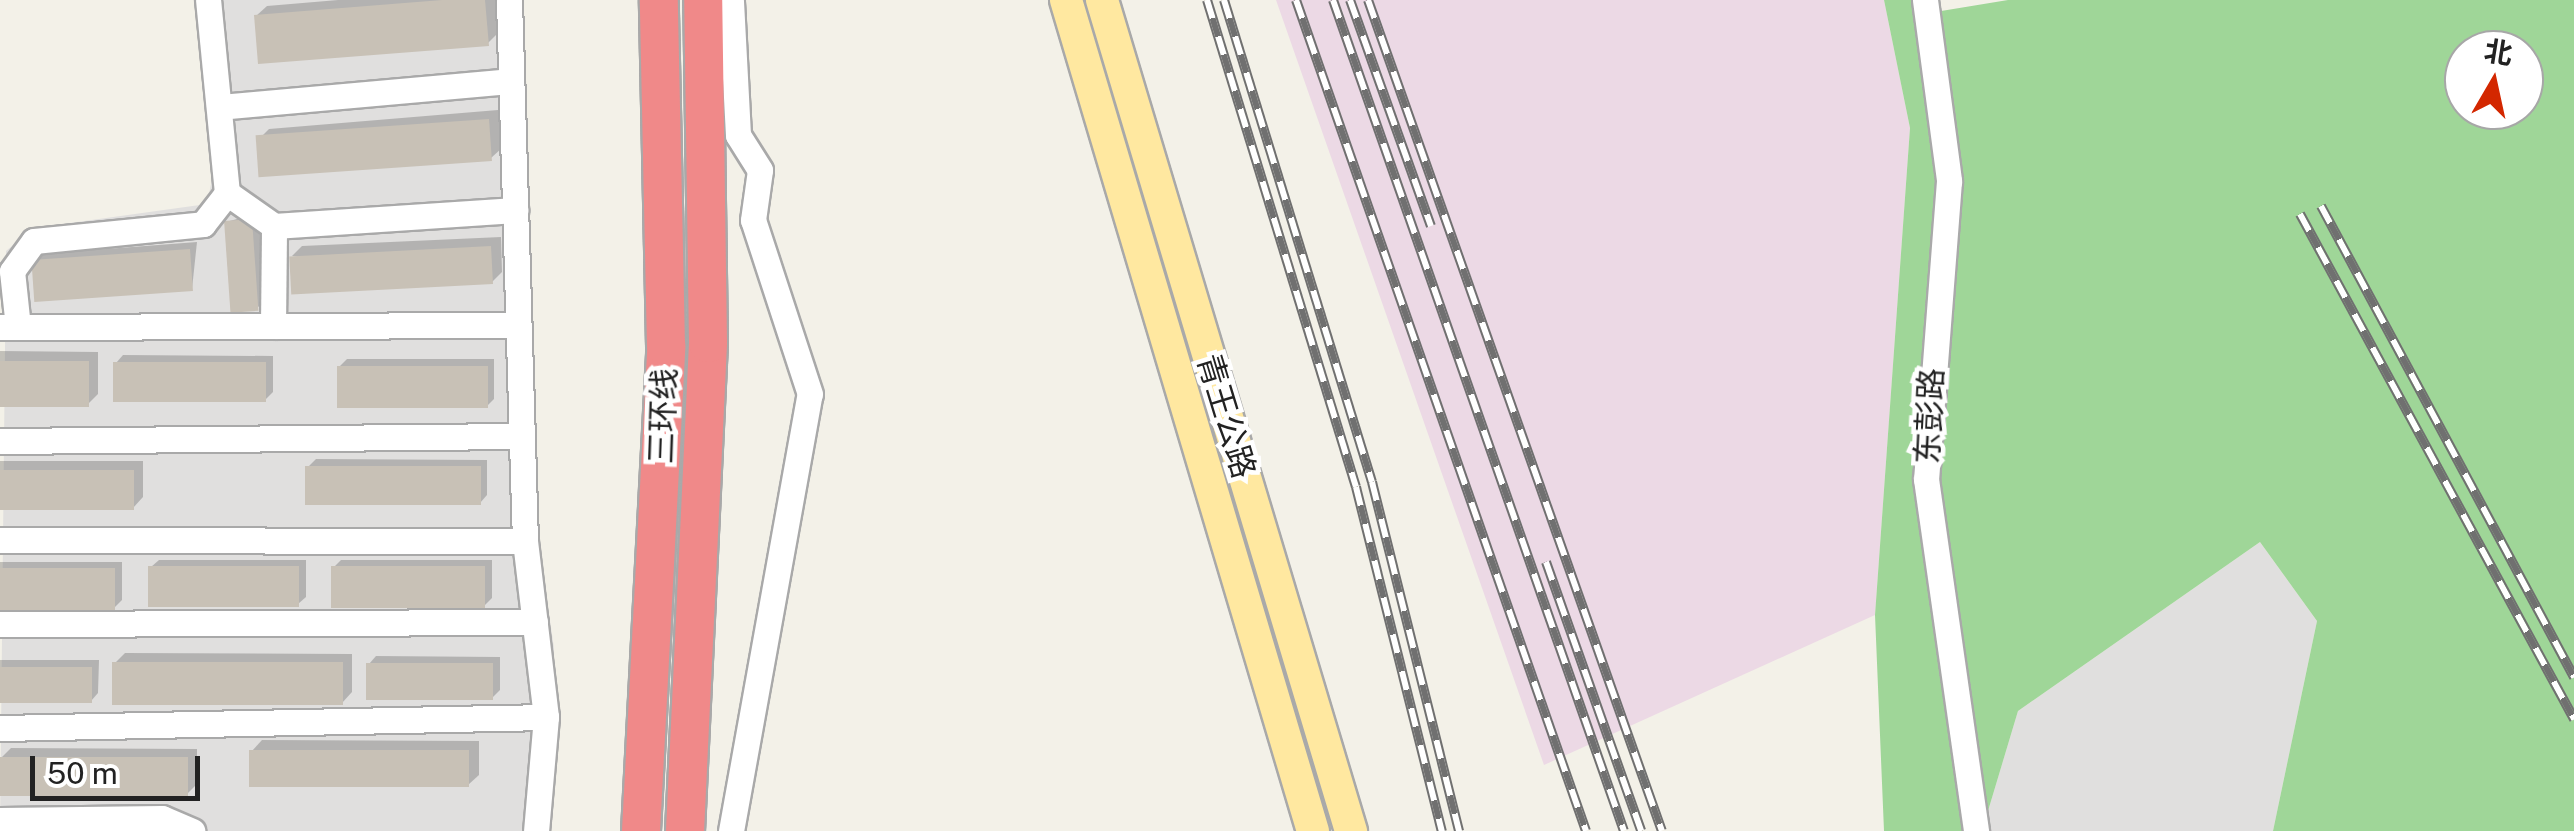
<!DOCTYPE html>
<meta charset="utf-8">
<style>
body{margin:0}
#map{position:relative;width:2574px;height:831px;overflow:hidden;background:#f3f1e8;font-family:"Public Sans","Noto Sans SC",sans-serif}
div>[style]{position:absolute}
.residential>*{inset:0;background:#e0dfde}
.industrial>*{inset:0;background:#ecd9e5}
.forest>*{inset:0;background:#9fd698}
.shadow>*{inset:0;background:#0003}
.building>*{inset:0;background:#c8c1b6;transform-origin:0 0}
.roads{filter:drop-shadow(2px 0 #a9a9a9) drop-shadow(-2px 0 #a9a9a9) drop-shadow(0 2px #a9a9a9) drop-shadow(0 -2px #a9a9a9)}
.minor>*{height:25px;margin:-12.5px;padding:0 12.5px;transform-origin:12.5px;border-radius:12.5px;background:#fff}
.major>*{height:32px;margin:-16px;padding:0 16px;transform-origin:16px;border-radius:16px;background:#ffe8a0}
.highway>*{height:38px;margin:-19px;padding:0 19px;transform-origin:19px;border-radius:19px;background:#f08989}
.rail>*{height:10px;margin-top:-5px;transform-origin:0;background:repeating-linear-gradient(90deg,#fff 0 19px,#707070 0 38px);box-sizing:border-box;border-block:2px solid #707070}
span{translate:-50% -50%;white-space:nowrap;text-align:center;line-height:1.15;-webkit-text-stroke:9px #fff;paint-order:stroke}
.street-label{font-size:32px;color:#222}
.north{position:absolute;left:2444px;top:30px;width:100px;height:100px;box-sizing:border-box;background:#fff;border:2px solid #a7a7a7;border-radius:50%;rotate:9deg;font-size:28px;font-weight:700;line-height:40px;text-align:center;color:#222}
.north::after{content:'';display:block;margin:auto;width:35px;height:45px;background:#d32700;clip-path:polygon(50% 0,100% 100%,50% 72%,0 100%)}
.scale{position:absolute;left:30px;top:756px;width:170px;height:45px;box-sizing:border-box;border:5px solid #222;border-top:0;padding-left:12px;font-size:30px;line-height:35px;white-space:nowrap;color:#222;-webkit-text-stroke:8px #fff;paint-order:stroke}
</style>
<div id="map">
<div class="residential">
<i style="clip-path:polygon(197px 0,521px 0,534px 512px,554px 648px,549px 831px,0 831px,6px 251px,34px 228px,207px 204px,213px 174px)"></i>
<i style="clip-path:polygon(2260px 542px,2317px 621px,2273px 831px,1982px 831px,2018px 711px)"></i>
</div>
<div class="industrial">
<i style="clip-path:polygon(1276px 0,1884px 0,1910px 128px,1875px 615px,1544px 765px)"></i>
</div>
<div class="forest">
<i style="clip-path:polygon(evenodd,1884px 0,1925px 0,1929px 13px,2008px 0,2574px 0,2574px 831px,2273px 831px,2317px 621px,2260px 542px,2018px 711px,1982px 831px,1884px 831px,1875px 615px,1910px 128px,1884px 0,2464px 50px,2524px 50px,2524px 110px,2464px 110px,2464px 50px)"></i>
</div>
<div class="shadow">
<i style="clip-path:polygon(338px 0,495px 0,498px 33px,487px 44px,256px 16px,267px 6px)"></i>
<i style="clip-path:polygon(498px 110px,502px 148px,491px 158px,259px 139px,269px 129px)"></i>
<i style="clip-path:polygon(259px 213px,265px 301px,257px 308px,226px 222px)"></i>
<i style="clip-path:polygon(501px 237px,502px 272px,492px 282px,292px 256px,302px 246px)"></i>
<i style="clip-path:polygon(197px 242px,192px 289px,33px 261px,41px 254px)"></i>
<i style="clip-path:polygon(0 351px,98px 352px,98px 394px,88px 404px,0 404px)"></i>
<i style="clip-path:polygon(123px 355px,273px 356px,273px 392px,265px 400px,116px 363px)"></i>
<i style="clip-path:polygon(347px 359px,494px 359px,494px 399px,487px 406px,339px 367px)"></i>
<i style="clip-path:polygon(316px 459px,487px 460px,487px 495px,480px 503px,308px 467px)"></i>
<i style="clip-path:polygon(0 461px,143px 461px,143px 497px,133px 508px,0 507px)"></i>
<i style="clip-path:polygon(159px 560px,306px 560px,306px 597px,298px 604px,151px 567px)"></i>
<i style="clip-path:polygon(341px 560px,492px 560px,492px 598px,484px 606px,334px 567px)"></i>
<i style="clip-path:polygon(0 562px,122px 562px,122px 600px,114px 608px,0 608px)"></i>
<i style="clip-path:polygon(125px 653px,352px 654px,352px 692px,342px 703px,115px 663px)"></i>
<i style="clip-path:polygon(376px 656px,500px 657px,500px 690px,492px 698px,369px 664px)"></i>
<i style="clip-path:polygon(0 660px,99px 660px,98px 693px,91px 701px,0 700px)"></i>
<i style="clip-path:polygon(262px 740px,479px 741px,479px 775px,468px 785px,252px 751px)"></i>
<i style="clip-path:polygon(11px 748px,197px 749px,197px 784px,187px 794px,1px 758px)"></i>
</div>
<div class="building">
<i style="clip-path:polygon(442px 0,485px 0,489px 46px,258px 64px,254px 15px)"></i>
<i style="left:489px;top:119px;width:42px;height:234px;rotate:86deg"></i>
<i style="left:252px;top:219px;width:92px;height:28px;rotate:86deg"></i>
<i style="left:491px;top:246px;width:38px;height:202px;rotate:87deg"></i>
<i style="left:190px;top:249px;width:42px;height:159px;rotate:86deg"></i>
<i style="left:0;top:361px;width:89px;height:46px"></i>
<i style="left:113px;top:362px;width:153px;height:40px"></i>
<i style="left:337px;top:366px;width:151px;height:42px"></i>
<i style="left:305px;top:466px;width:176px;height:39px"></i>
<i style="left:0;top:470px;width:134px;height:40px"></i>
<i style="left:148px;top:566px;width:151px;height:41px"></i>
<i style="left:331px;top:566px;width:154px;height:42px"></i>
<i style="left:0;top:568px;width:115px;height:42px"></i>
<i style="left:112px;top:662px;width:231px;height:43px"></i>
<i style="left:366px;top:663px;width:127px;height:37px"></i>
<i style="left:0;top:667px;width:92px;height:36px"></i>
<i style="left:249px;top:750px;width:220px;height:37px"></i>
<i style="left:0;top:757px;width:188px;height:39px"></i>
</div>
<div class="roads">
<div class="minor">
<i style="left:509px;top:0;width:541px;rotate:88.31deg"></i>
<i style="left:525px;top:541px;width:177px;rotate:83.2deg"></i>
<i style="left:546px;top:717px;width:114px;rotate:95deg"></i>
<i style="left:1925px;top:0;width:183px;rotate:82.4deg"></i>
<i style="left:1949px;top:181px;width:299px;rotate:94.4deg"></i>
<i style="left:1926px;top:479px;width:356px;rotate:81.9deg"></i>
<i style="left:219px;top:107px;width:293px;rotate:-5.1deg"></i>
<i style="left:227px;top:193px;width:57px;rotate:35.1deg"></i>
<i style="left:274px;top:226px;width:242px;rotate:-3.8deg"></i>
<i style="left:273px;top:326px;width:100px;rotate:-89.4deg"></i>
<i style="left:0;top:327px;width:18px"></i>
<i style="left:18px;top:327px;width:56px;rotate:-96.1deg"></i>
<i style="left:12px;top:271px;width:37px;rotate:-54deg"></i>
<i style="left:34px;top:241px;width:170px;rotate:-5.7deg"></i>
<i style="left:203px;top:224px;width:39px;rotate:-52deg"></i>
<i style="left:227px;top:193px;width:194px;rotate:-95.6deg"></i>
<i style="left:18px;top:327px;width:500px;rotate:-0.23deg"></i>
<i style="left:0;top:441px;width:521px;rotate:-0.55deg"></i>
<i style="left:0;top:540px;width:525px;rotate:0.11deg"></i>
<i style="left:0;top:624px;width:535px;rotate:-0.21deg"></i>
<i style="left:0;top:728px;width:546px;rotate:-1.15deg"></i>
<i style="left:0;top:820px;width:162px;rotate:-0.7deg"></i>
<i style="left:162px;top:818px;width:33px;rotate:23deg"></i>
<i style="left:731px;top:831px;width:444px;rotate:-79.8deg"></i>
<i style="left:810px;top:394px;width:183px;rotate:-108.1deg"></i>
<i style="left:753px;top:220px;width:50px;rotate:-82deg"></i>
<i style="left:760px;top:170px;width:41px;rotate:-122.2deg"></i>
<i style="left:738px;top:135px;width:135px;rotate:-93deg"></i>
</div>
<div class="major">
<i style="left:1066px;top:0;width:867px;rotate:73.45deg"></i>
<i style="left:1102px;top:0;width:868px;rotate:73.32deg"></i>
</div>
<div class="highway">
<i style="left:641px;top:831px;width:486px;rotate:-87deg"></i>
<i style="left:666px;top:346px;width:346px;rotate:-91.2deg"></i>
<i style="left:685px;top:831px;width:489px;rotate:-87.3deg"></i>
<i style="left:708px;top:343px;width:343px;rotate:-90.8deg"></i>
</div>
</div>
<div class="rail">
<i style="left:1207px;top:0;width:509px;rotate:72.99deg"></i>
<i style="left:1356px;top:487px;width:355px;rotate:76deg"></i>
<i style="left:1224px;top:0;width:504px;rotate:72.93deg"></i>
<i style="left:1372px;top:482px;width:360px;rotate:76deg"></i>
<i style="left:1296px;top:0;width:880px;rotate:70.76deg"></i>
<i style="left:1333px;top:0;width:880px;rotate:70.7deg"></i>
<i style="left:1350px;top:0;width:240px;rotate:70.3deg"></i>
<i style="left:1368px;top:0;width:881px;rotate:70.52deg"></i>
<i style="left:2321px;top:206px;width:535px;rotate:61.76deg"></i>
<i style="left:2300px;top:214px;width:575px;rotate:61.52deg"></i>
<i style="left:1546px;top:562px;width:285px;rotate:70.5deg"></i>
</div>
<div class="street-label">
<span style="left:663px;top:416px;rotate:-88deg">三环线</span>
<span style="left:1226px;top:416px;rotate:73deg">青王公路</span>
<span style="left:1930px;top:416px;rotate:-87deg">东彭路</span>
</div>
<div class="north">北</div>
<div class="scale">50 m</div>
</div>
